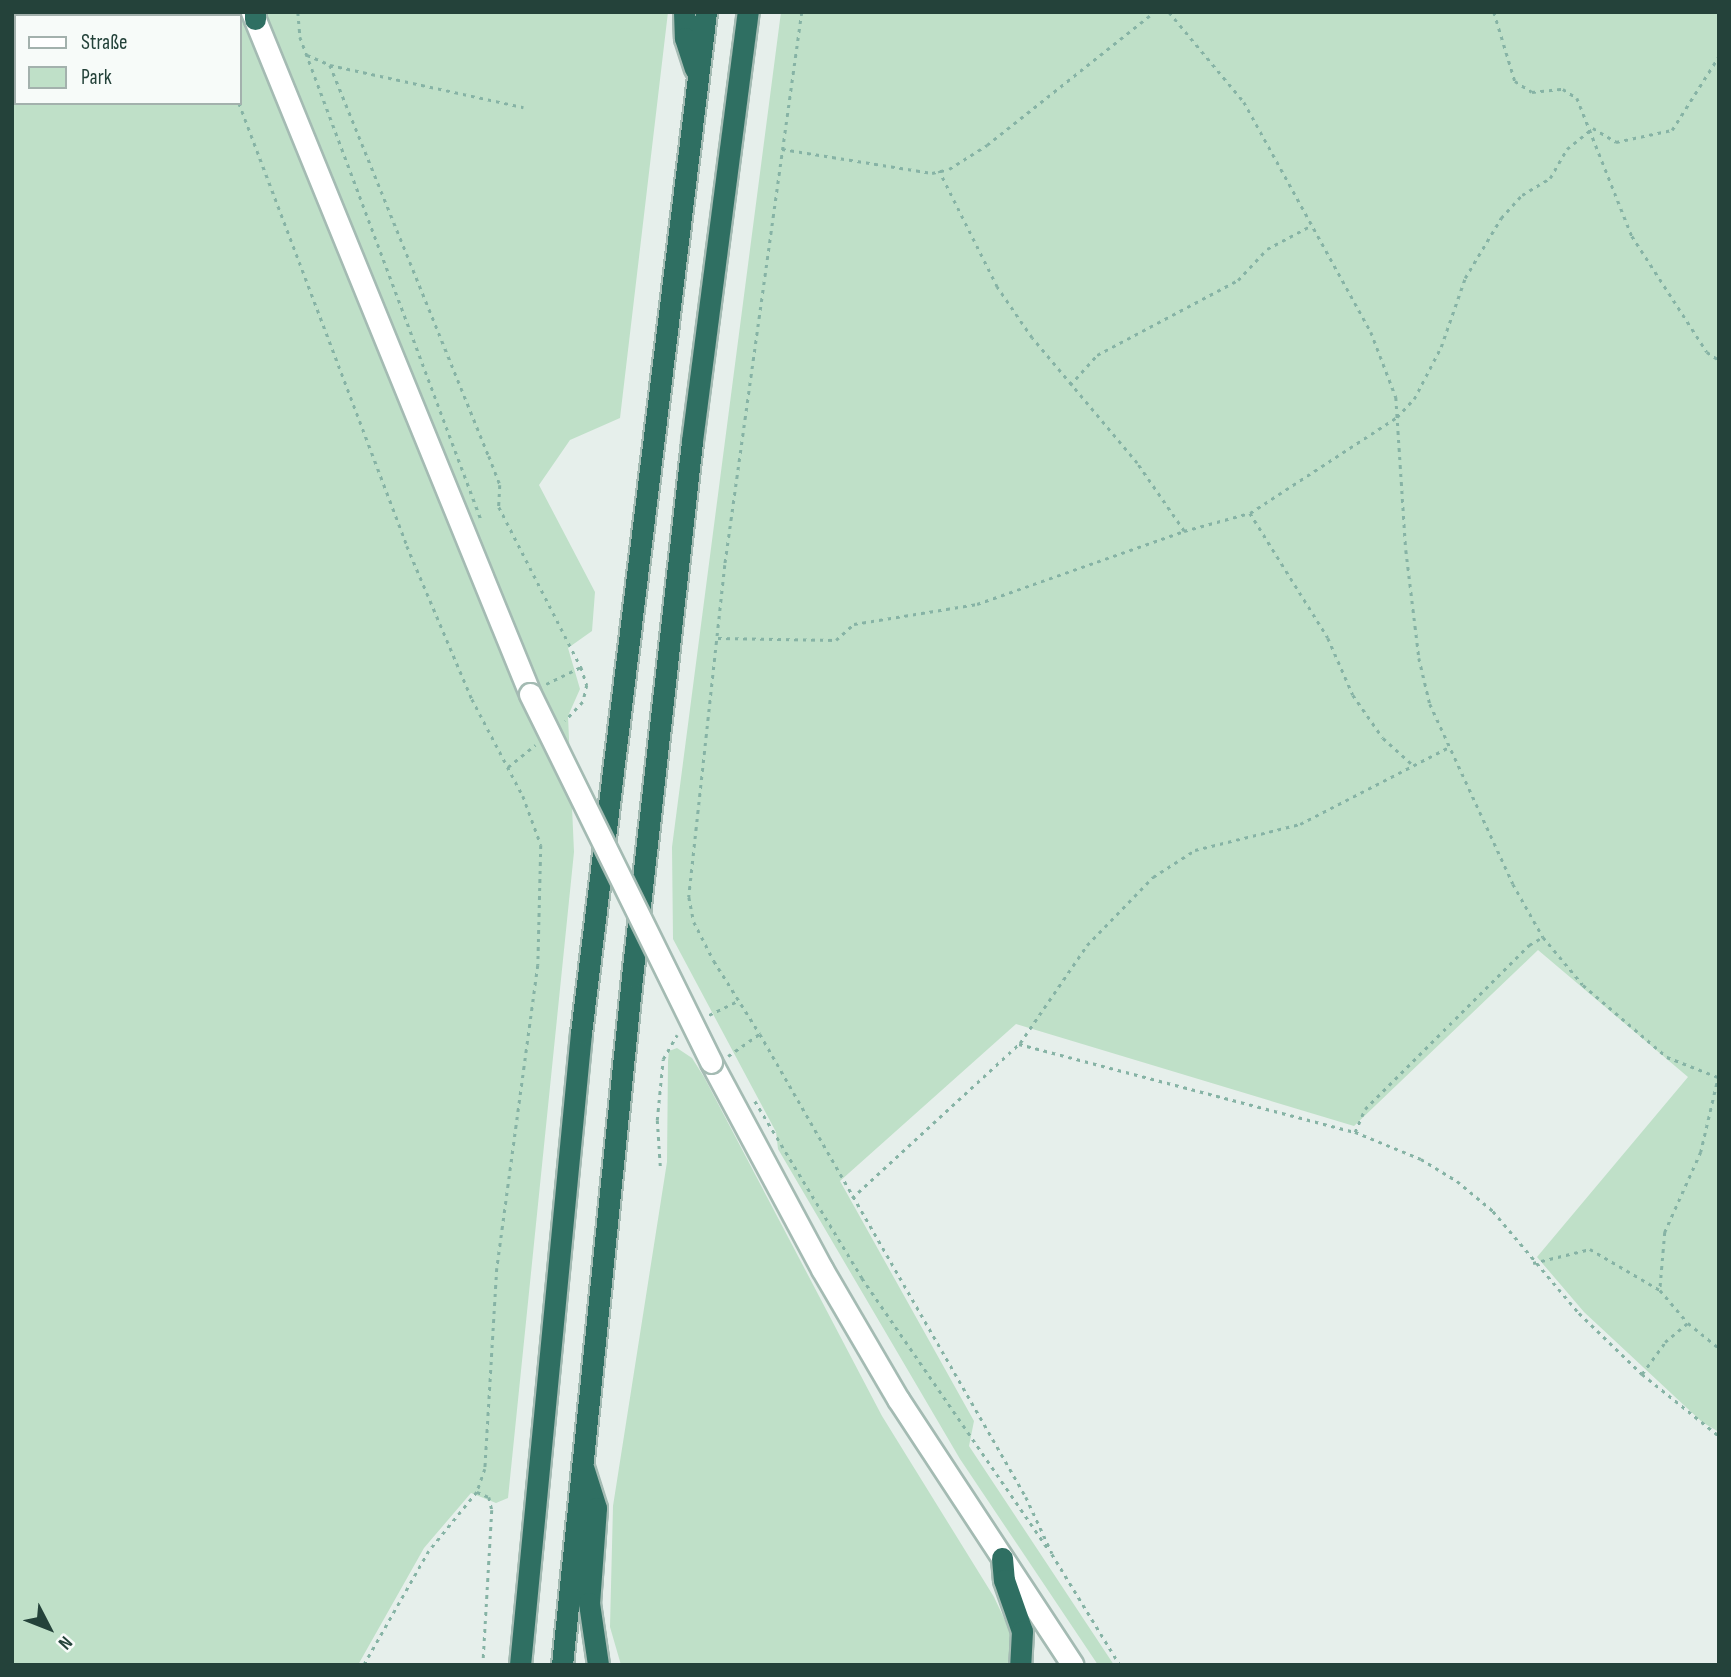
<!DOCTYPE html>
<meta charset="utf-8">
<style>
body{margin:0}
#map{position:relative;width:1731px;height:1677px;overflow:hidden;background:#e6efeb;font-family:"Sofia Sans Condensed",sans-serif}
div>[style]{position:absolute}
.green>*{inset:0;background:#bfe0c8}
.path>*{height:2.5px;margin-top:-1.25px;transform-origin:0;background:repeating-linear-gradient(90deg,#86b3a5 0 3.5px,transparent 0 8.5px)}
.roads{filter:drop-shadow(2px 0 #a4bbb3) drop-shadow(-2px 0 #a4bbb3) drop-shadow(0 2px #a4bbb3) drop-shadow(0 -2px #a4bbb3)}
.secondary>*{height:21px;margin:-10.5px;padding:0 10.5px;transform-origin:10.5px;border-radius:10.5px;background:#fff}
.highway>*{height:21px;margin:-10.5px;padding:0 10.5px;transform-origin:10.5px;border-radius:10.5px;background:#2f6f62}
.bridges{filter:drop-shadow(2px 0 #a4bbb3) drop-shadow(-2px 0 #a4bbb3) drop-shadow(0 2px #a4bbb3) drop-shadow(0 -2px #a4bbb3)}
.secondary-bridge>*{height:21px;margin:-10.5px;padding:0 10.5px;transform-origin:10.5px;border-radius:10.5px;background:#fff}
span{translate:-50% -50%;white-space:nowrap;text-align:center;line-height:1.15;-webkit-text-stroke:7px #f7fbf9;paint-order:stroke}
.frame{position:absolute;inset:0;border:14px solid #24423a;pointer-events:none}
.legend{position:absolute;left:14px;top:14px;width:228px;height:91px;box-sizing:border-box;background:#f7fbf9;border:2px solid #a3b1ad;margin:0;padding:9px 12px;list-style:none;font-size:21px;color:#24423a}
.legend li{display:flex;align-items:center;gap:14px;height:35px}
.legend b{width:35px;border:2px solid #a3b1ad}
.north{position:absolute;left:14px;top:1593px;width:70px;height:70px;-webkit-text-stroke:5px #f7fbf9;paint-order:stroke;rotate:132deg;font-size:19px;font-weight:700;line-height:28px;text-align:center;color:#24423a}
.north::after{content:'';display:block;margin:auto;width:24px;height:32px;background:#24423a;clip-path:polygon(50% 0,100% 100%,50% 72%,0 100%)}
</style>
<div id="map">
<div class="green">
<i style="clip-path:polygon(evenodd,12px 12px,668px 12px,620px 418px,570px 440px,539px 485px,595px 592px,592px 631px,568px 648px,580px 689px,568px 716px,574px 852px,508px 1498px,496px 1503px,471px 1493px,424px 1548px,358px 1665px,12px 1665px,12px 12px,16px 16px,240px 16px,240px 103px,16px 103px,16px 16px)"></i>
<i style="clip-path:polygon(781px 12px,1719px 12px,1719px 1432px,1702px 1422px,1584px 1312px,1537px 1257px,1688px 1077px,1538px 950px,1354px 1126px,1016px 1024px,840px 1181px,974px 1421px,969px 1446px,1114px 1665px,1098px 1665px,960px 1459px,778px 1149px,776px 1132px,673px 939px,672px 847px)"></i>
<i style="clip-path:polygon(677px 1048px,692px 1058px,704px 1077px,882px 1416px,994px 1597px,1011px 1633px,1008px 1665px,621px 1665px,610px 1627px,613px 1506px,667px 1162px,668px 1061px,669px 1051px)"></i>
</div>
<div class="path">
<i style="left:206px;top:12px;width:4px;rotate:63deg"></i>
<i style="left:298px;top:12px;width:25px;rotate:85deg"></i>
<i style="left:300px;top:37px;width:518px;rotate:69.43deg"></i>
<i style="left:802px;top:12px;width:558px;rotate:97.93deg"></i>
<i style="left:725px;top:565px;width:334px;rotate:96.2deg"></i>
<i style="left:689px;top:897px;width:25px;rotate:79deg"></i>
<i style="left:694px;top:922px;width:44px;rotate:62.9deg"></i>
<i style="left:714px;top:961px;width:86px;rotate:57.8deg"></i>
<i style="left:760px;top:1034px;width:534px;rotate:60.12deg"></i>
<i style="left:1026px;top:1497px;width:62px;rotate:65.1deg"></i>
<i style="left:1169px;top:12px;width:117px;rotate:50.2deg"></i>
<i style="left:1244px;top:102px;width:263px;rotate:61.1deg"></i>
<i style="left:1371px;top:332px;width:70px;rotate:69deg"></i>
<i style="left:1396px;top:397px;width:153px;rotate:86.3deg"></i>
<i style="left:1406px;top:550px;width:109px;rotate:83.1deg"></i>
<i style="left:1419px;top:658px;width:47px;rotate:76.6deg"></i>
<i style="left:1430px;top:704px;width:198px;rotate:65.2deg"></i>
<i style="left:1513px;top:884px;width:61px;rotate:60.5deg"></i>
<i style="left:1543px;top:937px;width:62px;rotate:50.2deg"></i>
<i style="left:1583px;top:985px;width:111px;rotate:40.6deg"></i>
<i style="left:1667px;top:1057px;width:55px;rotate:21.4deg"></i>
<i style="left:1494px;top:12px;width:72px;rotate:73.1deg"></i>
<i style="left:1515px;top:81px;width:20px;rotate:33deg"></i>
<i style="left:1532px;top:92px;width:31px;rotate:-6deg"></i>
<i style="left:1563px;top:89px;width:17px;rotate:33deg"></i>
<i style="left:1577px;top:98px;width:149px;rotate:68.3deg"></i>
<i style="left:1632px;top:236px;width:138px;rotate:57.1deg"></i>
<i style="left:1707px;top:352px;width:14px;rotate:34deg"></i>
<i style="left:307px;top:55px;width:25px;rotate:23deg"></i>
<i style="left:330px;top:65px;width:422px;rotate:67.9deg"></i>
<i style="left:489px;top:456px;width:31px;rotate:69deg"></i>
<i style="left:500px;top:485px;width:22px;rotate:93deg"></i>
<i style="left:499px;top:507px;width:180px;rotate:62.9deg"></i>
<i style="left:581px;top:667px;width:19px;rotate:72deg"></i>
<i style="left:587px;top:685px;width:17px;rotate:103deg"></i>
<i style="left:583px;top:702px;width:26px;rotate:133deg"></i>
<i style="left:330px;top:65px;width:198px;rotate:12.3deg"></i>
<i style="left:239px;top:103px;width:474px;rotate:69.2deg"></i>
<i style="left:407px;top:546px;width:166px;rotate:67deg"></i>
<i style="left:472px;top:699px;width:110px;rotate:62.3deg"></i>
<i style="left:523px;top:796px;width:52px;rotate:69.8deg"></i>
<i style="left:541px;top:845px;width:120px;rotate:91.4deg"></i>
<i style="left:538px;top:965px;width:306px;rotate:97.7deg"></i>
<i style="left:497px;top:1268px;width:201px;rotate:93.4deg"></i>
<i style="left:485px;top:1469px;width:24px;rotate:109deg"></i>
<i style="left:477px;top:1492px;width:76px;rotate:129.1deg"></i>
<i style="left:429px;top:1551px;width:131px;rotate:119.7deg"></i>
<i style="left:782px;top:149px;width:152px;rotate:9.1deg"></i>
<i style="left:932px;top:173px;width:17px;rotate:-13deg"></i>
<i style="left:949px;top:169px;width:45px;rotate:-32.3deg"></i>
<i style="left:987px;top:145px;width:213px;rotate:-38.5deg"></i>
<i style="left:1070px;top:385px;width:40px;rotate:-48deg"></i>
<i style="left:1097px;top:355px;width:160px;rotate:-28deg"></i>
<i style="left:1238px;top:280px;width:42px;rotate:-46.9deg"></i>
<i style="left:1267px;top:249px;width:51px;rotate:-28.1deg"></i>
<i style="left:1250px;top:513px;width:147px;rotate:58deg"></i>
<i style="left:1328px;top:638px;width:62px;rotate:66.3deg"></i>
<i style="left:1353px;top:695px;width:52px;rotate:55.1deg"></i>
<i style="left:1383px;top:738px;width:39px;rotate:42deg"></i>
<i style="left:1184px;top:531px;width:68px;rotate:-15.3deg"></i>
<i style="left:1250px;top:513px;width:176px;rotate:-33.1deg"></i>
<i style="left:1397px;top:417px;width:25px;rotate:-47deg"></i>
<i style="left:1414px;top:399px;width:59px;rotate:-62.6deg"></i>
<i style="left:1441px;top:347px;width:73px;rotate:-70.8deg"></i>
<i style="left:1465px;top:278px;width:70px;rotate:-59deg"></i>
<i style="left:1501px;top:218px;width:31px;rotate:-48deg"></i>
<i style="left:1522px;top:195px;width:33px;rotate:-31deg"></i>
<i style="left:1550px;top:178px;width:34px;rotate:-60deg"></i>
<i style="left:1567px;top:149px;width:33px;rotate:-39deg"></i>
<i style="left:1593px;top:128px;width:27px;rotate:31deg"></i>
<i style="left:1616px;top:142px;width:57px;rotate:-12.1deg"></i>
<i style="left:1672px;top:130px;width:88px;rotate:-57.6deg"></i>
<i style="left:718px;top:638px;width:118px;rotate:1deg"></i>
<i style="left:836px;top:640px;width:24px;rotate:-42deg"></i>
<i style="left:854px;top:624px;width:125px;rotate:-9.2deg"></i>
<i style="left:977px;top:604px;width:219px;rotate:-19.4deg"></i>
<i style="left:1184px;top:531px;width:83px;rotate:-124.7deg"></i>
<i style="left:1137px;top:463px;width:163px;rotate:-130deg"></i>
<i style="left:1032px;top:338px;width:62px;rotate:-124.5deg"></i>
<i style="left:997px;top:287px;width:130px;rotate:-116.6deg"></i>
<i style="left:546px;top:684px;width:39px;rotate:-26deg"></i>
<i style="left:508px;top:767px;width:35px;rotate:-39deg"></i>
<i style="left:709px;top:1015px;width:32px;rotate:-26deg"></i>
<i style="left:1020px;top:1043px;width:119px;rotate:-55.6deg"></i>
<i style="left:1087px;top:945px;width:95px;rotate:-45.9deg"></i>
<i style="left:1153px;top:877px;width:50px;rotate:-32.7deg"></i>
<i style="left:1195px;top:850px;width:108px;rotate:-13.9deg"></i>
<i style="left:1300px;top:824px;width:168px;rotate:-27.3deg"></i>
<i style="left:728px;top:1056px;width:39px;rotate:-35deg"></i>
<i style="left:1719px;top:1075px;width:79px;rotate:103.2deg"></i>
<i style="left:1701px;top:1152px;width:88px;rotate:114.2deg"></i>
<i style="left:1665px;top:1232px;width:58px;rotate:94.9deg"></i>
<i style="left:1660px;top:1290px;width:43px;rotate:49.7deg"></i>
<i style="left:1688px;top:1323px;width:40px;rotate:39deg"></i>
<i style="left:755px;top:1101px;width:207px;rotate:58.8deg"></i>
<i style="left:862px;top:1278px;width:329px;rotate:55.5deg"></i>
<i style="left:1355px;top:1132px;width:25px;rotate:-67deg"></i>
<i style="left:1365px;top:1109px;width:232px;rotate:-45deg"></i>
<i style="left:1529px;top:945px;width:16px;rotate:-30deg"></i>
<i style="left:660px;top:1166px;width:46px;rotate:-93.7deg"></i>
<i style="left:657px;top:1120px;width:61px;rotate:-84.4deg"></i>
<i style="left:663px;top:1059px;width:28px;rotate:-60deg"></i>
<i style="left:852px;top:1198px;width:227px;rotate:-42.7deg"></i>
<i style="left:1019px;top:1044px;width:347px;rotate:14.7deg"></i>
<i style="left:1355px;top:1132px;width:71px;rotate:22.2deg"></i>
<i style="left:1421px;top:1159px;width:42px;rotate:31.4deg"></i>
<i style="left:1457px;top:1181px;width:47px;rotate:39.8deg"></i>
<i style="left:1493px;top:1211px;width:133px;rotate:49.9deg"></i>
<i style="left:1579px;top:1313px;width:88px;rotate:44.1deg"></i>
<i style="left:1642px;top:1374px;width:99px;rotate:38.8deg"></i>
<i style="left:1533px;top:1263px;width:59px;rotate:-13.8deg"></i>
<i style="left:1590px;top:1249px;width:81px;rotate:30.4deg"></i>
<i style="left:1642px;top:1374px;width:39px;rotate:-54deg"></i>
<i style="left:1665px;top:1342px;width:30px;rotate:-40deg"></i>
<i style="left:477px;top:1492px;width:13px;rotate:23deg"></i>
<i style="left:489px;top:1497px;width:13px;rotate:77deg"></i>
<i style="left:492px;top:1510px;width:155px;rotate:93.3deg"></i>
<i style="left:1052px;top:1554px;width:130px;rotate:58.5deg"></i>
</div>
<div class="roads">
<div class="secondary">
<i style="left:252px;top:12px;width:736px;rotate:67.82deg"></i>
<i style="left:711px;top:1062px;width:235px;rotate:61.8deg"></i>
<i style="left:822px;top:1269px;width:151px;rotate:59.7deg"></i>
<i style="left:898px;top:1399px;width:318px;rotate:56.7deg"></i>
</div>
<div class="highway">
<i style="left:684px;top:12px;width:26px;rotate:88deg"></i>
<i style="left:685px;top:38px;width:32px;rotate:72deg"></i>
<i style="left:255px;top:19px;width:7px;rotate:-90deg"></i>
<i style="left:583px;top:1467px;width:43px;rotate:72.4deg"></i>
<i style="left:596px;top:1508px;width:95px;rotate:94.2deg"></i>
<i style="left:589px;top:1603px;width:63px;rotate:81.7deg"></i>
<i style="left:1002px;top:1558px;width:22px;rotate:85deg"></i>
<i style="left:1004px;top:1580px;width:54px;rotate:70.6deg"></i>
<i style="left:1022px;top:1631px;width:34px;rotate:93deg"></i>
<i style="left:520px;top:1665px;width:635px;rotate:-84.49deg"></i>
<i style="left:581px;top:1033px;width:1029px;rotate:-83.02deg"></i>
<i style="left:562px;top:1665px;width:692px;rotate:-84.19deg"></i>
<i style="left:632px;top:977px;width:539px;rotate:-83.61deg"></i>
<i style="left:692px;top:441px;width:433px;rotate:-82.6deg"></i>
</div>
</div>
<div class="bridges">
<div class="secondary-bridge">
<i style="left:530px;top:694px;width:410px;rotate:63.8deg"></i>
</div>
</div>
<div class="frame"></div>
<ul class="legend">
<li><b style="height:9px;background:#fff"></b>Straße</li>
<li><b style="height:19px;background:#bfe0c8"></b>Park</li>
</ul>
<div class="north">N</div>
</div>
